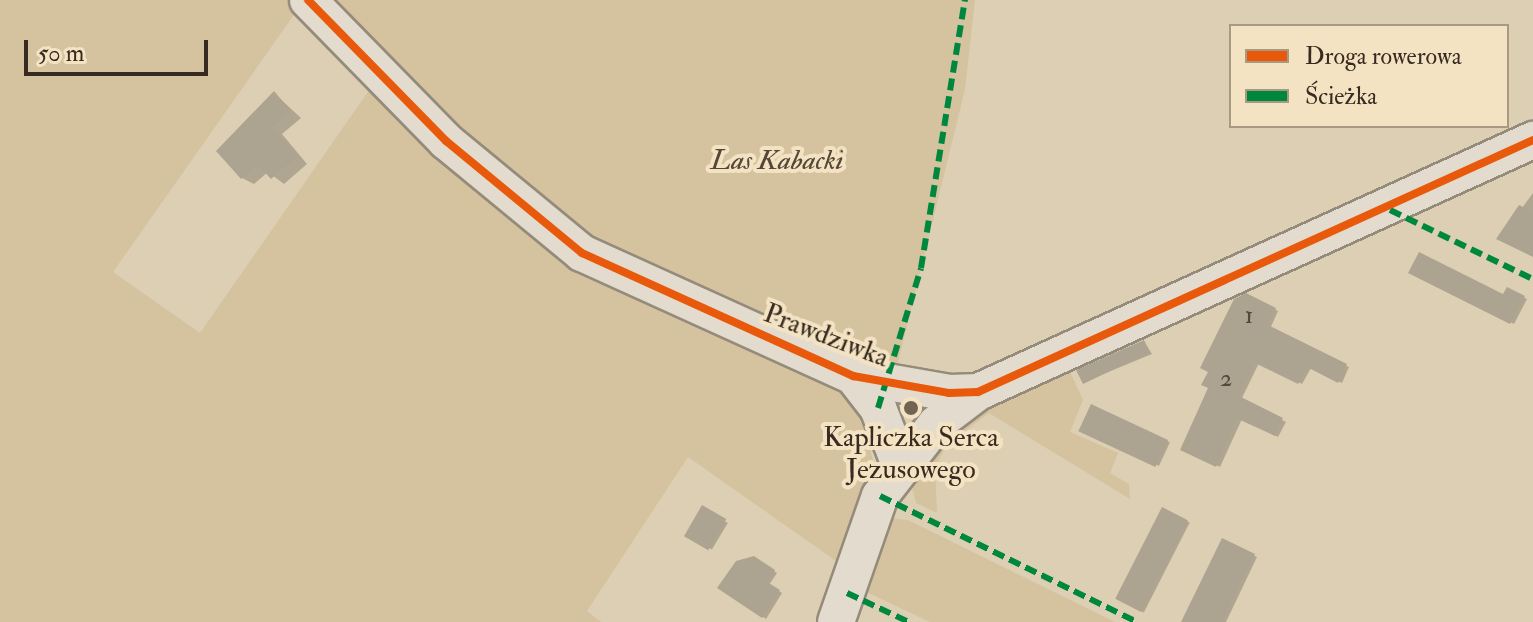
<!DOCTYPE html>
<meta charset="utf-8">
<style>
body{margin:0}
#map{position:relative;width:1533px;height:622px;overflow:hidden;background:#ddcfb4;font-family:"IM FELL Double Pica",serif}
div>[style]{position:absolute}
.green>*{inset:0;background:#d5c29f}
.shadow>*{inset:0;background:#0003;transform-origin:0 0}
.building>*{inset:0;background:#ada391;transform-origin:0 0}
.roads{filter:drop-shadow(2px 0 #958b7b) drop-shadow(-2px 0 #958b7b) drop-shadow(0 2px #958b7b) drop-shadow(0 -2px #958b7b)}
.minor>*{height:36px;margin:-18px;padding:0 18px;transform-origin:18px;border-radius:18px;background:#e3dcce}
.quiet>*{height:6px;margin-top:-3px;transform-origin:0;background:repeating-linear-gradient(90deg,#00873e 0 12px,transparent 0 18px)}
.cycleway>*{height:8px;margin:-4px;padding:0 4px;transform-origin:4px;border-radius:4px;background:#e8590c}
.dots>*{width:22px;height:22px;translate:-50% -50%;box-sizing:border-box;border:4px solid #f4e3c3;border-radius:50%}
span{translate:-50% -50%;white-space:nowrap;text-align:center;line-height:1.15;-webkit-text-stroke:8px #f4e3c3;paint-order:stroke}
.number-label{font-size:24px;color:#54493d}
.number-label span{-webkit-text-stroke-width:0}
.park-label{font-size:28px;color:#554737;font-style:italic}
.street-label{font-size:28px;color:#372b21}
.poi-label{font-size:28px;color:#372b21}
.legend{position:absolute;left:1229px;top:24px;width:280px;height:104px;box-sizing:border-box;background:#f4e3c3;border:2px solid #a89982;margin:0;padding:10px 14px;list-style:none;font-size:24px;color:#372b21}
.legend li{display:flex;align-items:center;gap:16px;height:40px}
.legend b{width:40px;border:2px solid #a89982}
.scale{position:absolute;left:24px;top:40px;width:184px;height:36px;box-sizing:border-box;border:4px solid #372b21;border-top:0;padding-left:10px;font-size:24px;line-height:28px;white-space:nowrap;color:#372b21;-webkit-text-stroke:6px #f4e3c3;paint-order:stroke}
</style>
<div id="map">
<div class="green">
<i style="clip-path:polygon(0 0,289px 0,298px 9px,113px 272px,200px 333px,372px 86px,582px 276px,817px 376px,858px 405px,874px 464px,839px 563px,688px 457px,587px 611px,601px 622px,0 622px)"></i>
<i style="clip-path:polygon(321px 0,975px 0,965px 89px,895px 375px,562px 224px,392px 79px)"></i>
<i style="clip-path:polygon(1066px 363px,1083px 400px,1070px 432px,1118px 453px,1110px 473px,1129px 484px,1130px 499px,989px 413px,947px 444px,935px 468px,937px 513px,916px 503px,909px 475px,943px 432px)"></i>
<i style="clip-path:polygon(890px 518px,908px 520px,1115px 622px,930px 622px,860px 589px)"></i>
</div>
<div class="shadow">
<i style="clip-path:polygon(275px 94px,301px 118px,282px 134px,307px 164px,284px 184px,268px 172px,254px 184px,242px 178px)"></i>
<i style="clip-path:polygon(1533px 193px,1533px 255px,1499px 239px)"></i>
<i style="clip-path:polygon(1411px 272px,1504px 297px,1508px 289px,1527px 299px,1514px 324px)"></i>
<i style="clip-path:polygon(1246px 295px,1278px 311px,1270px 329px,1349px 367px,1342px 383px,1311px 368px,1302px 384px,1259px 363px,1241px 400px,1286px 422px,1278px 437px,1242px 419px,1220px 467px,1183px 449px)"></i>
<i style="clip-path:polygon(1144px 342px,1152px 354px,1084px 382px)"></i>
<i style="left:1092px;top:406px;width:86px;height:26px;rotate:25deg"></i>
<i style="left:703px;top:508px;width:29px;height:31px;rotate:31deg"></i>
<i style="left:1163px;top:509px;width:30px;height:101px;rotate:27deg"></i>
<i style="clip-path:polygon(1223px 540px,1257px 557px,1226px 622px,1183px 622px)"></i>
<i style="clip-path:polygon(753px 558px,777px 573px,769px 585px,782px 593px,766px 619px,720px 588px)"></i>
</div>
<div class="building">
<i style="clip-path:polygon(274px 91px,291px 111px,272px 127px,297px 156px,271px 179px,258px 165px,241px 179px,216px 151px)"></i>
<i style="clip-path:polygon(1519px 205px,1533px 212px,1533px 257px,1496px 239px)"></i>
<i style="clip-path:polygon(1419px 252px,1503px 294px,1507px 287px,1525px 296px,1510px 324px,1408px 273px)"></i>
<i style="clip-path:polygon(1246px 293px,1276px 308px,1268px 325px,1347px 364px,1338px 383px,1307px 367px,1298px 384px,1255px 363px,1239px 396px,1283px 418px,1275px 436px,1238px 419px,1216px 467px,1180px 450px,1208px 388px,1201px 385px,1208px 372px,1200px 368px,1234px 299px)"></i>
<i style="clip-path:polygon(1144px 340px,1150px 352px,1083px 384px,1076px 370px)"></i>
<i style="left:1091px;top:404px;width:85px;height:30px;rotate:25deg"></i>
<i style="left:702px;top:505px;width:28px;height:36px;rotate:30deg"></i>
<i style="left:1162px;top:507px;width:29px;height:103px;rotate:27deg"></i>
<i style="clip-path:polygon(1222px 538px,1255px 554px,1222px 622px,1181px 622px)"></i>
<i style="clip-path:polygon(754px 556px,775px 570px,767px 582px,780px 590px,762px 618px,717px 588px,736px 561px)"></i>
</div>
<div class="roads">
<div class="minor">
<i style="left:308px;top:0;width:197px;rotate:45.6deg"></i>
<i style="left:446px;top:141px;width:176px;rotate:39.5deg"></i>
<i style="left:582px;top:253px;width:298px;rotate:24.4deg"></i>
<i style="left:853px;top:376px;width:97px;rotate:10deg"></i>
<i style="left:949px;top:393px;width:29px;rotate:-2deg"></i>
<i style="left:978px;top:392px;width:610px;rotate:-24.42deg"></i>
<i style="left:853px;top:376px;width:41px;rotate:52deg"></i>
<i style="left:878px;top:408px;width:61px;rotate:68.9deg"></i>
<i style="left:836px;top:622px;width:133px;rotate:-70.8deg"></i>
<i style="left:880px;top:496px;width:91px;rotate:-52.1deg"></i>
<i style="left:936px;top:424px;width:53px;rotate:-37.3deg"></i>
</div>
</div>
<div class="quiet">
<i style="left:1390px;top:210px;width:159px;rotate:25.8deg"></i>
<i style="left:878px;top:408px;width:146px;rotate:-72.9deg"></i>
<i style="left:921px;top:268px;width:272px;rotate:-80.7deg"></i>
<i style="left:880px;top:496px;width:286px;rotate:26.1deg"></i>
<i style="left:847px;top:593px;width:68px;rotate:25.1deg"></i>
</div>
<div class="cycleway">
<i style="left:308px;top:0;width:197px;rotate:45.6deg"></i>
<i style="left:446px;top:141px;width:176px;rotate:39.5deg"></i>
<i style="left:582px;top:253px;width:298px;rotate:24.4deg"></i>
<i style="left:853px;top:376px;width:97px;rotate:10deg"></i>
<i style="left:949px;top:393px;width:29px;rotate:-2deg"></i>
<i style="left:978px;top:392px;width:610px;rotate:-24.42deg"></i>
</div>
<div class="dots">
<i style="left:911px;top:408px;background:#716454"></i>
</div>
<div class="number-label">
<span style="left:1249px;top:316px">1</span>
<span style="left:1226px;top:379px">2</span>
</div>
<div class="park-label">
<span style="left:777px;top:161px">Las Kabacki</span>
</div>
<div class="street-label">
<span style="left:826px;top:336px;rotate:21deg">Prawdziwka</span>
</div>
<div class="poi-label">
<span style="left:911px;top:454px">Kapliczka Serca<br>Jezusowego</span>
</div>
<ul class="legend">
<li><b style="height:10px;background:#e8590c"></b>Droga rowerowa</li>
<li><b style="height:10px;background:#00873e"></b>Ścieżka</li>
</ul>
<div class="scale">50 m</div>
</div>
